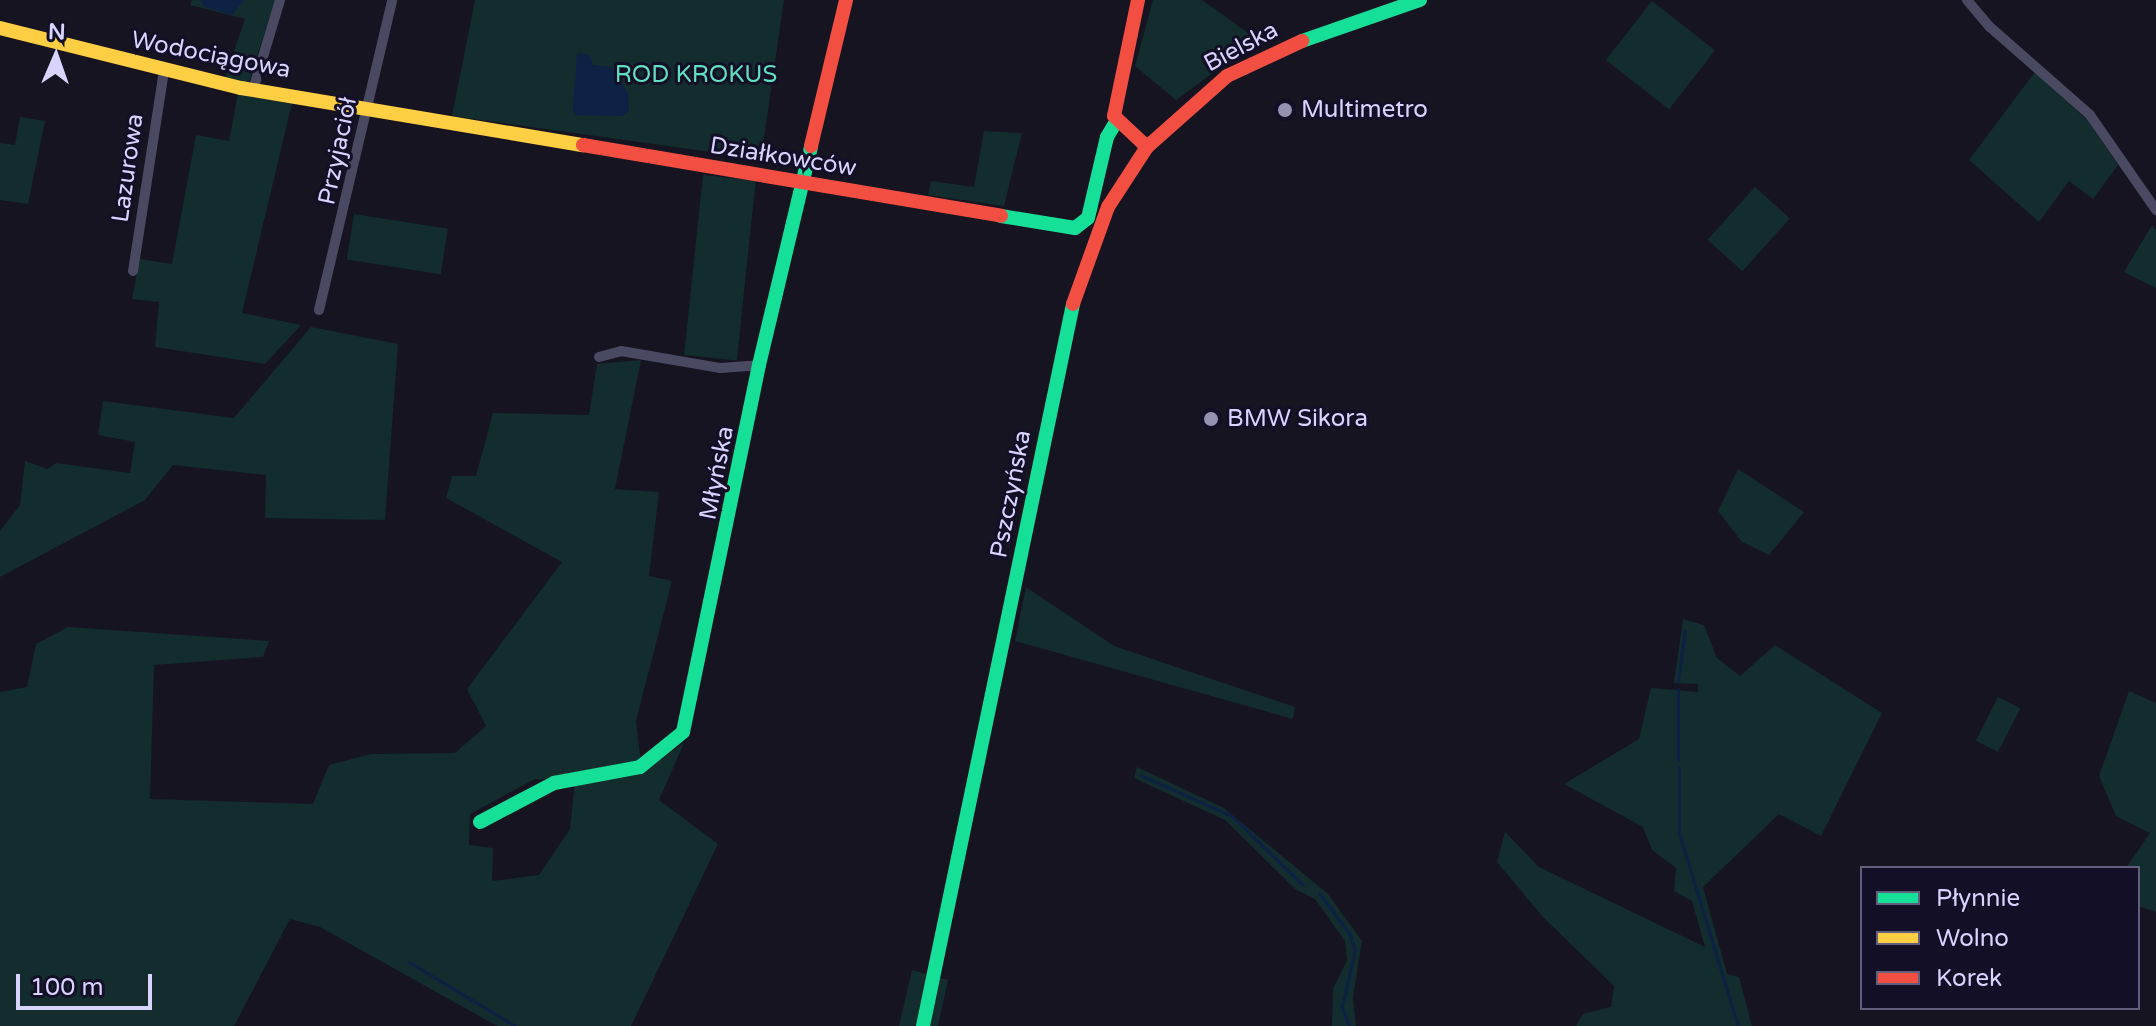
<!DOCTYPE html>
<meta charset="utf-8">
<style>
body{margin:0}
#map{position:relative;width:2156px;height:1026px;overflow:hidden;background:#161421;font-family:"Varela Round",sans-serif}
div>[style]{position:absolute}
.green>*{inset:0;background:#132c2d;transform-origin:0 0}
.water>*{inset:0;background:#0d2144}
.stream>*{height:3px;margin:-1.5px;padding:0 1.5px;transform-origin:1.5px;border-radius:1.5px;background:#0d2144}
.street>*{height:10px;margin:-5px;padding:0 5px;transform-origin:5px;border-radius:5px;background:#4a4962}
.fast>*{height:14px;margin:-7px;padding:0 7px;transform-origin:7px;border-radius:7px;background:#16e098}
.slow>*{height:14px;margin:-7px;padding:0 7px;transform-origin:7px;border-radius:7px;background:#ffcf43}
.jam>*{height:14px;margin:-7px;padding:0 7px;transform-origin:7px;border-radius:7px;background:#f24e42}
.dots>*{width:22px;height:22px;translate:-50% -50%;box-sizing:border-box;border:4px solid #130f26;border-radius:50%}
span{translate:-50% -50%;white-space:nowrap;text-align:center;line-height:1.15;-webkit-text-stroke:6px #130f26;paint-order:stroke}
.street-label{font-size:24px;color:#d9d4ff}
.park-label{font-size:24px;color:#5fe0c0}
.poi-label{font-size:24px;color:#d9d4ff}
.left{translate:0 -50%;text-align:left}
.legend{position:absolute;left:1860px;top:866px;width:280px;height:144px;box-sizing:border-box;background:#130f26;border:2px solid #625e7d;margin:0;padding:10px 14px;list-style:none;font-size:24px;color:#d9d4ff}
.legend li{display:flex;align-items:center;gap:16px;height:40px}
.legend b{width:40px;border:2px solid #625e7d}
.north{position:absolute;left:16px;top:16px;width:80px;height:80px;-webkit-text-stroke:6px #130f26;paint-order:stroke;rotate:2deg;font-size:22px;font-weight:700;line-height:32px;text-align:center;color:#d9d4ff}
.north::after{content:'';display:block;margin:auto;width:28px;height:36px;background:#d9d4ff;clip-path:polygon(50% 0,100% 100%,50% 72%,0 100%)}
.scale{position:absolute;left:16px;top:974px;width:136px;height:36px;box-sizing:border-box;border:4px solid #d9d4ff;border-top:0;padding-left:10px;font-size:24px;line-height:28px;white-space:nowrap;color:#d9d4ff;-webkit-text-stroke:6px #130f26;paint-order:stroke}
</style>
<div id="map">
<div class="green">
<i style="clip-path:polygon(192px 0,275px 0,248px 85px,225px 78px,245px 19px,190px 5px)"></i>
<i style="clip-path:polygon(475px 0,784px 0,761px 159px,452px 116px)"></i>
<i style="clip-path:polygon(1153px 0,1202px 0,1258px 40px,1176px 100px,1135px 66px)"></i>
<i style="left:1652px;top:1px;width:80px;height:75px;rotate:38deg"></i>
<i style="clip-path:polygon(2035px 72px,2089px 122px,2118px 165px,2093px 199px,2069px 181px,2039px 222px,1969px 160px)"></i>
<i style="clip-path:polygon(238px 93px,293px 99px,242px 313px,301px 325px,265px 364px,155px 347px,159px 302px,132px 299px,140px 259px,172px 264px,196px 135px,229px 141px)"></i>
<i style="clip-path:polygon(20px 117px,45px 121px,28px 204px,0 200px,0 143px,15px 145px)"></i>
<i style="clip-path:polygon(984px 131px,1022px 133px,1004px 206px,928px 195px,931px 181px,974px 187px)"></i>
<i style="left:703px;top:175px;width:53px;height:181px;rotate:6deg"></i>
<i style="left:1755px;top:187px;width:47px;height:71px;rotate:42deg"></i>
<i style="left:354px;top:214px;width:95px;height:46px;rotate:9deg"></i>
<i style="clip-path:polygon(2152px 225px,2156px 230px,2156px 288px,2124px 272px)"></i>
<i style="clip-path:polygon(311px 327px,398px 344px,385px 520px,265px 518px,266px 475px,173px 465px,145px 500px,0 577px,0 531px,20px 505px,25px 461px,47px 469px,56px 463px,130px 473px,135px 442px,98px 435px,103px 401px,234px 418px)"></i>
<i style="clip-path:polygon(evenodd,641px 360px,615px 489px,659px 492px,649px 576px,672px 581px,636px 721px,642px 772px,684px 743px,659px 800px,718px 844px,631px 1026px,497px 1026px,320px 927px,290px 919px,234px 1026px,0 1026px,0 692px,27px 687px,36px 644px,68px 627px,269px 641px,263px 657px,154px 665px,150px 799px,313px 804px,329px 765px,371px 754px,455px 753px,486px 726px,467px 689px,562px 562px,446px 498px,452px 476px,476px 476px,493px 413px,589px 415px,597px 364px,641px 360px,535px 779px,575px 780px,570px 829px,539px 875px,492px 881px,493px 848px,469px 845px,470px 814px,535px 779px)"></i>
<i style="clip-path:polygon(1738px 469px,1804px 512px,1769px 555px,1742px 542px,1718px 511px)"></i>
<i style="clip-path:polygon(1026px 587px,1114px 646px,1295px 707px,1293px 719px,1015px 641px)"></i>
<i style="clip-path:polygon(1683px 619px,1704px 625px,1717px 658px,1740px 676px,1775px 645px,1882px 713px,1821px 836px,1779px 814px,1703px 887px,1727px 974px,1739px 977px,1752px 1026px,1576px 1026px,1583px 1014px,1611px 1007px,1614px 986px,1542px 916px,1497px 862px,1505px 832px,1539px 867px,1705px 947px,1692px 901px,1674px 891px,1676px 868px,1652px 850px,1643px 827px,1564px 784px,1639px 739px,1651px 688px,1698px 692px,1698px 684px,1674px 683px)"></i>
<i style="clip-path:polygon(2129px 691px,2156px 703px,2156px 912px,2138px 906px,2138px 868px,2126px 868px,2150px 833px,2116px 816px,2099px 776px)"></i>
<i style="left:1998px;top:697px;width:25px;height:49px;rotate:27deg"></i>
<i style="clip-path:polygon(1137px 767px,1224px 808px,1328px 894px,1362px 941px,1353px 997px,1356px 1026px,1332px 1026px,1333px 989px,1347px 960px,1345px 941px,1315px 899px,1295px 889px,1225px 820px,1134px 778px)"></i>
<i style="clip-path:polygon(912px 970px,948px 980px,938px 1026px,899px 1026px)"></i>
</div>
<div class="water">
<i style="clip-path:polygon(201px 0,244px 0,232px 15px,203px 6px)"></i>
<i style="clip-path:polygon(577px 53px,590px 55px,593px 65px,610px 67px,616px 75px,628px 94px,629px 110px,624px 116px,576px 115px,573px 110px)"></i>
</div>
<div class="stream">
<i style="left:1678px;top:682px;width:52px;rotate:-82.3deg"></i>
<i style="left:1678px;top:689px;width:71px;rotate:90deg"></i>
<i style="left:1679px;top:767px;width:66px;rotate:90deg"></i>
<i style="left:1679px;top:833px;width:202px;rotate:73deg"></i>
<i style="left:1140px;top:775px;width:101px;rotate:24deg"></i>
<i style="left:1232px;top:816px;width:99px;rotate:44.2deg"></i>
<i style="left:1319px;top:893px;width:50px;rotate:53.1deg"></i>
<i style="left:1349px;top:933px;width:18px;rotate:71deg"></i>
<i style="left:1355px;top:950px;width:58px;rotate:102.8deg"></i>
<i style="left:1342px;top:1007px;width:20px;rotate:70deg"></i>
<i style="left:409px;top:962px;width:124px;rotate:31.1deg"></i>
</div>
<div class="street">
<i style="left:1967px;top:0;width:35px;rotate:50deg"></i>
<i style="left:1990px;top:27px;width:133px;rotate:41.3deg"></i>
<i style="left:2090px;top:115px;width:116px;rotate:55.2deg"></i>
<i style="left:253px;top:90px;width:94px;rotate:-73.3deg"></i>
<i style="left:133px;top:271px;width:202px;rotate:-81.2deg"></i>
<i style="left:319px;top:310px;width:318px;rotate:-76.7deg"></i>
<i style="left:599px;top:357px;width:23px;rotate:-15deg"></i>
<i style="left:621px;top:351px;width:100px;rotate:9.7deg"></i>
<i style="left:720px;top:368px;width:39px;rotate:-4deg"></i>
</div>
<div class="fast">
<i style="left:1302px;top:41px;width:125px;rotate:-19.2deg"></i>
<i style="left:1001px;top:216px;width:75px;rotate:9.2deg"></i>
<i style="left:1075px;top:228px;width:16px;rotate:-38deg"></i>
<i style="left:1088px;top:218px;width:83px;rotate:-76.8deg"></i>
<i style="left:1107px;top:137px;width:17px;rotate:-59deg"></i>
<i style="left:480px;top:822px;width:84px;rotate:-27.8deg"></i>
<i style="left:554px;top:783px;width:87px;rotate:-10.5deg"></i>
<i style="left:640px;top:767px;width:55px;rotate:-39.1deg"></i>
<i style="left:683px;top:732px;width:375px;rotate:-78.3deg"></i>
<i style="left:759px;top:365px;width:225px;rotate:-76.6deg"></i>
<i style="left:923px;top:1026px;width:737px;rotate:-78.26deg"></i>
</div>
<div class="slow">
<i style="left:0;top:28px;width:248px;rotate:14deg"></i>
<i style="left:241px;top:88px;width:347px;rotate:9.5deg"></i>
</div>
<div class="jam">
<i style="left:1138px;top:0;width:118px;rotate:101.7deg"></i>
<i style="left:1114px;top:116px;width:45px;rotate:43.2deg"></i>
<i style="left:583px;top:145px;width:424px;rotate:9.6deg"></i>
<i style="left:811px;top:146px;width:150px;rotate:-76.5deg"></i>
<i style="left:1073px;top:304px;width:103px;rotate:-70.2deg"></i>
<i style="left:1108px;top:207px;width:72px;rotate:-57deg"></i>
<i style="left:1147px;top:147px;width:107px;rotate:-41.6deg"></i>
<i style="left:1227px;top:76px;width:83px;rotate:-25deg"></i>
</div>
<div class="dots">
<i style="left:1285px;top:110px;background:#9591b1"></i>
<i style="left:1211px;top:419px;background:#9591b1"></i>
</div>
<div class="street-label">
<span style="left:1241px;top:47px;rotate:-28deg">Bielska</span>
<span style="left:211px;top:55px;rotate:11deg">Wodociągowa</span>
<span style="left:338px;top:151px;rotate:-78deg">Przyjaciół</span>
<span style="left:783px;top:157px;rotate:9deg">Działkowców</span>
<span style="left:128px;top:168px;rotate:-82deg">Lazurowa</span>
<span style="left:717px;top:473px;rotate:-79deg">Młyńska</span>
<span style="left:1011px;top:494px;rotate:-79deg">Pszczyńska</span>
</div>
<div class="park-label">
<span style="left:696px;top:75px">ROD KROKUS</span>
</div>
<div class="poi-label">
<span class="left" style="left:1301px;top:110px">Multimetro</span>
<span class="left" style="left:1227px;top:419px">BMW Sikora</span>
</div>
<ul class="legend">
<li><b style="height:10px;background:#16e098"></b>Płynnie</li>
<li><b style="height:10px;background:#ffcf43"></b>Wolno</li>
<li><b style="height:10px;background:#f24e42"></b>Korek</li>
</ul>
<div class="north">N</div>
<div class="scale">100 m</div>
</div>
